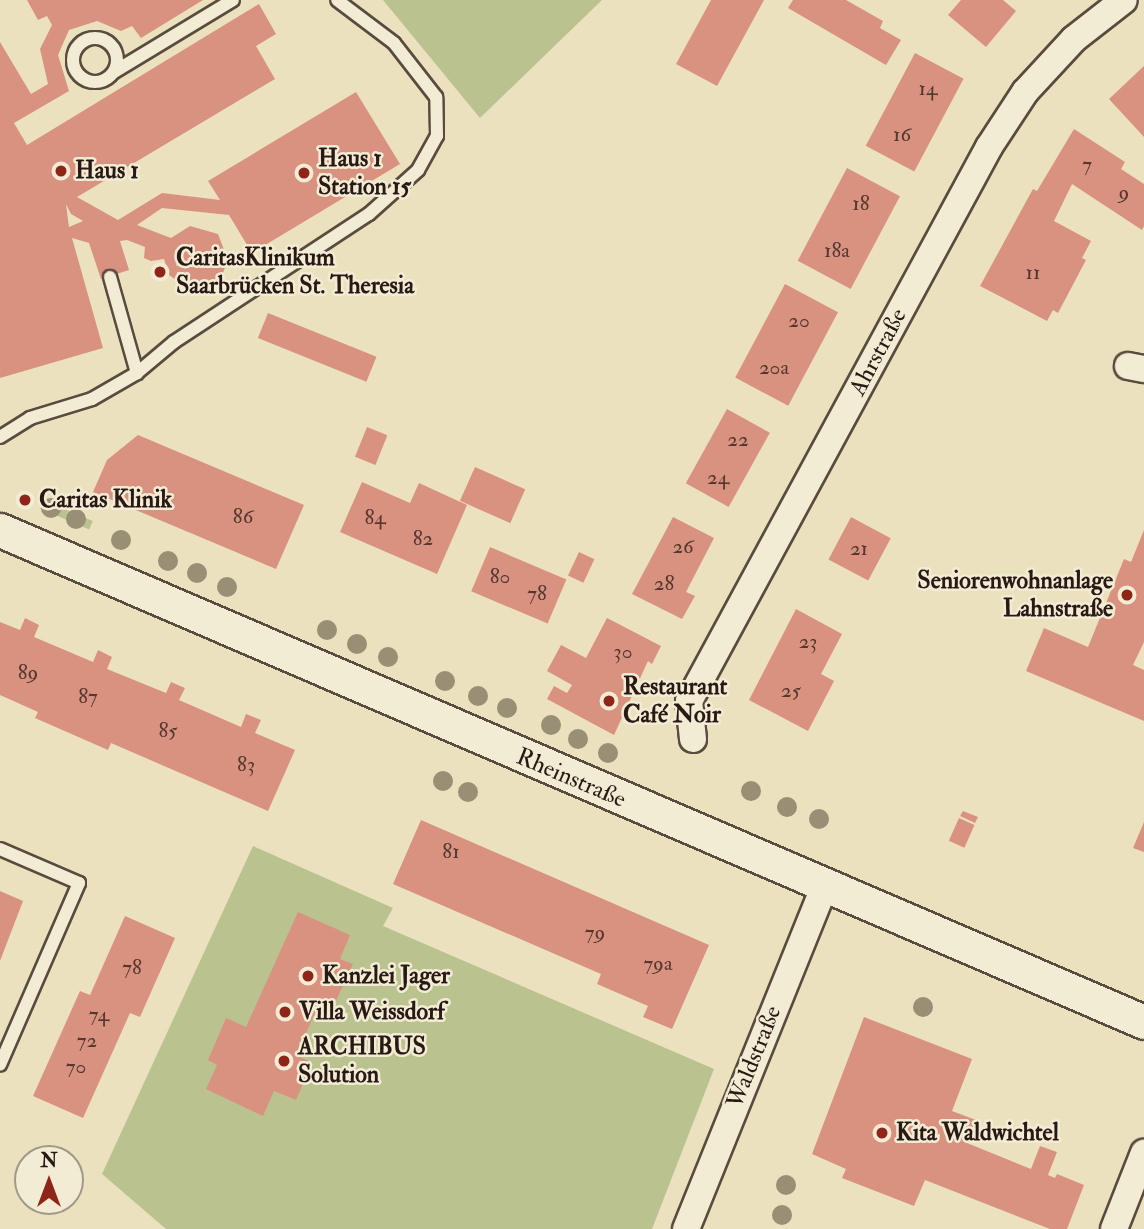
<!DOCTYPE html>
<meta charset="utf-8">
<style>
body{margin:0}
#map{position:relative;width:1144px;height:1229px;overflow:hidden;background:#ebe1be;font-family:"IM FELL Double Pica",serif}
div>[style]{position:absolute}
.green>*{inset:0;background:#bac290;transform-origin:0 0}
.building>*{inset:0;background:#d99280;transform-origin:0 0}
.roads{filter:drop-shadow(2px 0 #594b3e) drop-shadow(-2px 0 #594b3e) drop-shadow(0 2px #594b3e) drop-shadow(0 -2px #594b3e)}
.service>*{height:12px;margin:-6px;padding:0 6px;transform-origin:6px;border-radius:6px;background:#f2ecd5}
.service>.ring{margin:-6px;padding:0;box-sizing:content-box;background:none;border:12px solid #f2ecd5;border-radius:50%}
.minor>*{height:26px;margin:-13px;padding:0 13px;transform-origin:13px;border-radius:13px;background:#f2ecd5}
.tertiary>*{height:33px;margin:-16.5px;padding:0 16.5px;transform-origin:16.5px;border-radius:16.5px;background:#f2ecd5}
.trees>*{width:20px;height:20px;margin:-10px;border-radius:50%;background:#988f75}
.dots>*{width:19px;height:19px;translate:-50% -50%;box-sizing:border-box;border:4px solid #f2ecd5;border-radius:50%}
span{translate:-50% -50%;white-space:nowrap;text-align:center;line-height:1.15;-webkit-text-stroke:5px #f2ecd5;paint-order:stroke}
.number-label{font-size:21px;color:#54372f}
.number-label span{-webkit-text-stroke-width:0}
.poi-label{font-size:24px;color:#281914;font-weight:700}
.left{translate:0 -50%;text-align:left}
.right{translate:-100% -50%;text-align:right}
.street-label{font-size:24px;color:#281914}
.north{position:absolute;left:14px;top:1145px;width:70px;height:70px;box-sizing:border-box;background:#f2ecd5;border:2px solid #a19888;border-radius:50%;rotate:0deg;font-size:19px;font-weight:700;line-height:28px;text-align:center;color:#281914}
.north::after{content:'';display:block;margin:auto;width:24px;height:32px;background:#8f2418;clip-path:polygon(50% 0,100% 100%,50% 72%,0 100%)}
</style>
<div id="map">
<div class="green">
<i style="clip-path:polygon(383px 0,602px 0,480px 118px)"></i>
<i style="left:43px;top:500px;width:54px;height:9px;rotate:23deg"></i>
<i style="clip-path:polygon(253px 846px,393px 908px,383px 926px,714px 1069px,652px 1229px,166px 1229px,102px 1174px)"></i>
</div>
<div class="building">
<i style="clip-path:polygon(evenodd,27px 0,203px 0,141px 38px,132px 26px,121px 31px,97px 21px,69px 30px,58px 55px,69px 91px,14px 123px,27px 145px,259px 4px,276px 34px,256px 46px,275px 79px,77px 197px,118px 220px,162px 193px,220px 200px,208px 181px,356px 92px,400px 164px,252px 253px,229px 215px,162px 208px,137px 225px,171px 238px,190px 226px,218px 234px,228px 260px,221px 278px,204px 288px,185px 286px,169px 275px,164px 259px,151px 261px,144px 258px,145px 247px,127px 240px,120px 241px,129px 270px,101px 279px,89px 243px,72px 238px,103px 348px,0 378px,0 42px,31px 94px,48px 84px,40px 49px,52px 25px,47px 16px,38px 20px,27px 0,66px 204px,71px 214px,83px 221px,69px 227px,66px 204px)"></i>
<i style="clip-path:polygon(711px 0,764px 0,717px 86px,676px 64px)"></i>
<i style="clip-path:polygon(793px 0,846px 0,883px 21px,880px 28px,901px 40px,886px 65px,788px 8px)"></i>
<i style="clip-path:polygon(961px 0,1003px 0,1016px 11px,986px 47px,948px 15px)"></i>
<i style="left:915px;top:53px;width:55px;height:105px;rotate:28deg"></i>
<i style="clip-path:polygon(1144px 66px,1144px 137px,1109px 99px)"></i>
<i style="clip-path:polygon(1074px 129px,1125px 162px,1121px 169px,1144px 184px,1144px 226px,1142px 230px,1072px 184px,1054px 221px,1091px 241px,1082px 258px,1086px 260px,1058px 313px,1053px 310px,1047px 321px,980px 286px,1033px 189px,1037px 191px)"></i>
<i style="left:847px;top:168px;width:60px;height:105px;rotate:28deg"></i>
<i style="left:785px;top:284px;width:60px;height:106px;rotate:28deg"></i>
<i style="left:268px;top:313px;width:117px;height:27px;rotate:22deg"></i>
<i style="left:727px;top:409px;width:49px;height:85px;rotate:29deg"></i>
<i style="left:367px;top:427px;width:22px;height:32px;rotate:22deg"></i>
<i style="clip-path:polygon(138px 435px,304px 505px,276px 569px,93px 492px,107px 460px)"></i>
<i style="left:475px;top:467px;width:55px;height:37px;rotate:24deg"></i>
<i style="clip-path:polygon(362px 482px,410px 503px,419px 483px,467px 505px,437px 574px,340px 532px)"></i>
<i style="clip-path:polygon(673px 517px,714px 538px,686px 592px,695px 596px,682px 619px,632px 594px)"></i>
<i style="left:851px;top:517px;width:45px;height:48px;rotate:28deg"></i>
<i style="clip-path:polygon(1144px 530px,1144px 642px,1133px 665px,1144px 670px,1144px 721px,1026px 671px,1044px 628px,1088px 647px,1124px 559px,1131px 562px)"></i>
<i style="left:490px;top:547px;width:83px;height:48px;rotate:23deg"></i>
<i style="left:579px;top:552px;width:17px;height:26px;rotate:25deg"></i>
<i style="clip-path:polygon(796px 609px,842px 634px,821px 674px,834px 681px,808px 731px,749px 700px)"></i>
<i style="clip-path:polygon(25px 618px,39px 625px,34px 637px,93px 662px,98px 650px,112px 657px,107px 669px,166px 693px,171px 682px,185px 688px,179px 700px,241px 727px,246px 714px,261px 720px,255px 733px,295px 750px,268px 811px,111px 743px,108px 750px,35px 718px,38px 712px,0 695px,0 622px,20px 630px)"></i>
<i style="clip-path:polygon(607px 618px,661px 646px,652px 664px,648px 661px,614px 735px,547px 699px,554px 686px,567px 693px,572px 685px,547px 671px,561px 645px,586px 658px)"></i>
<i style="clip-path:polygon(963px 811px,978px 817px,975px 823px,960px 816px)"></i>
<i style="left:959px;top:818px;width:17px;height:25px;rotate:24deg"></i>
<i style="clip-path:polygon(421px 820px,709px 945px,672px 1029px,643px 1017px,648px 1006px,597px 984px,601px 974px,393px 884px)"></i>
<i style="clip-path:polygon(1144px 822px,1144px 852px,1133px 848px)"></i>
<i style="clip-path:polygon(0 891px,23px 901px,0 961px)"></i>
<i style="clip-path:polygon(298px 912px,350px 935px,340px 959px,353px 964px,334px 1005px,321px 1000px,296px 1055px,312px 1063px,296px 1100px,274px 1091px,263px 1116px,206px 1089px,217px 1065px,208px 1060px,226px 1018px,246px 1027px)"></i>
<i style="clip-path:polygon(125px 916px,175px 938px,140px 1017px,130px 1013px,83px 1118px,33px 1096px,80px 991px,90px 995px)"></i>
<i style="clip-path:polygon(864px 1017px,972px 1059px,952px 1111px,976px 1120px,967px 1143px,1031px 1169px,1040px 1146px,1057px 1152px,1048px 1175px,1055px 1178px,1057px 1174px,1084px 1185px,1067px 1229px,1050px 1229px,925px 1180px,914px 1206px,842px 1178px,846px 1169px,812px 1154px)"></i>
</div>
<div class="roads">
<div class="service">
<i class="ring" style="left:73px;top:38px;width:32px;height:32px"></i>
<i style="left:114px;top:72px;width:139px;rotate:-31.2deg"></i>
<i style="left:110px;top:277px;width:100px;rotate:74.3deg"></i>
<i style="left:0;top:437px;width:36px;rotate:-32deg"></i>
<i style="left:30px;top:418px;width:65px;rotate:-17deg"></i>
<i style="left:92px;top:399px;width:52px;rotate:-30deg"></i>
<i style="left:137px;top:373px;width:48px;rotate:-40deg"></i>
<i style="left:174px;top:342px;width:233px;rotate:-33.3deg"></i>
<i style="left:369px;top:214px;width:66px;rotate:-41.9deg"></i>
<i style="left:418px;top:170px;width:39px;rotate:-61deg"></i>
<i style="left:437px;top:136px;width:39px;rotate:-91deg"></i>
<i style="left:436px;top:97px;width:68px;rotate:-127.9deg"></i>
<i style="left:394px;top:43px;width:71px;rotate:-143deg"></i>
<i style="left:0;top:849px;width:86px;rotate:23.3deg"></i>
<i style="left:79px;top:883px;width:198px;rotate:113.5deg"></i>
</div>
<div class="minor">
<i style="left:1128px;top:366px;width:16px;rotate:11deg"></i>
<i style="left:693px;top:739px;width:38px;rotate:-96deg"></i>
<i style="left:689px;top:701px;width:630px;rotate:-61.56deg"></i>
<i style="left:989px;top:147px;width:66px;rotate:-56.8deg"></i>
<i style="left:1025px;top:92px;width:72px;rotate:-47.2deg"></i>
<i style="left:1074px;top:39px;width:63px;rotate:-38deg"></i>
<i style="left:686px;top:1229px;width:369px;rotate:-68deg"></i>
<i style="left:1114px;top:1229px;width:82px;rotate:-68.5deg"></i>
</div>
<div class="tertiary">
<i style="left:0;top:530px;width:1245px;rotate:23.27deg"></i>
</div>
</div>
<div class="trees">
<i style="left:51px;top:508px"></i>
<i style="left:76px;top:519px"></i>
<i style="left:121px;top:540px"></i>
<i style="left:168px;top:561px"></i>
<i style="left:197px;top:573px"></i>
<i style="left:227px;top:587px"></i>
<i style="left:327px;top:630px"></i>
<i style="left:357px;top:644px"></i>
<i style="left:388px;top:657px"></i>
<i style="left:445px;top:681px"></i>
<i style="left:478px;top:696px"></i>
<i style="left:507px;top:708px"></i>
<i style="left:551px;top:725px"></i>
<i style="left:578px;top:739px"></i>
<i style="left:608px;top:753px"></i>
<i style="left:443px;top:781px"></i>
<i style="left:751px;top:791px"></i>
<i style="left:468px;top:792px"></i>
<i style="left:787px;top:807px"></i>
<i style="left:819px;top:819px"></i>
<i style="left:923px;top:1007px"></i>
<i style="left:786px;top:1185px"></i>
<i style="left:782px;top:1215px"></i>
</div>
<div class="dots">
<i style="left:61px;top:171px;background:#8f2418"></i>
<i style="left:304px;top:173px;background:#8f2418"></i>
<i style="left:160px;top:272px;background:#8f2418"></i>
<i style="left:25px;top:500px;background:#8f2418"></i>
<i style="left:1127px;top:595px;background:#8f2418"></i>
<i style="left:609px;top:701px;background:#8f2418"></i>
<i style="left:308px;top:976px;background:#8f2418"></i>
<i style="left:285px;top:1012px;background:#8f2418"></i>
<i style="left:284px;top:1061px;background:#8f2418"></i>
<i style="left:882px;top:1133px;background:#8f2418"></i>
</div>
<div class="number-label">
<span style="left:928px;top:89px">14</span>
<span style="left:902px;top:135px">16</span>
<span style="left:1087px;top:165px">7</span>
<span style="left:1124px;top:193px">9</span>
<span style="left:861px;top:204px">18</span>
<span style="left:837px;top:251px">18a</span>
<span style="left:1033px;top:273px">11</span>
<span style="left:799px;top:321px">20</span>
<span style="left:774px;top:368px">20a</span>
<span style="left:738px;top:440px">22</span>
<span style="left:718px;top:478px">24</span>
<span style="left:243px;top:517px">86</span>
<span style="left:375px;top:518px">84</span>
<span style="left:423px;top:539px">82</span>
<span style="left:683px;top:547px">26</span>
<span style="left:859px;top:549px">21</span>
<span style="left:500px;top:577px">80</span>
<span style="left:664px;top:584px">28</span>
<span style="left:537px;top:594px">78</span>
<span style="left:808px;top:642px">23</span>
<span style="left:623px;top:652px">30</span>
<span style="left:28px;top:673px">89</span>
<span style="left:791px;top:691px">25</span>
<span style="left:88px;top:697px">87</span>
<span style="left:168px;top:731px">85</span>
<span style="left:246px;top:765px">83</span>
<span style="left:451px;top:852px">81</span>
<span style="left:595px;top:933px">79</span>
<span style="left:658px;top:964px">79a</span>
<span style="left:132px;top:968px">78</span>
<span style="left:99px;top:1015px">74</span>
<span style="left:87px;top:1041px">72</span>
<span style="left:76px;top:1067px">70</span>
</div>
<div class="poi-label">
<span class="left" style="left:318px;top:173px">Haus 1<br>Station 15</span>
<span class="left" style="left:75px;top:171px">Haus 1</span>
<span class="left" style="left:176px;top:272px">CaritasKlinikum<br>Saarbrücken St. Theresia</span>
<span class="left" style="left:39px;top:500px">Caritas Klinik</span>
<span class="right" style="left:1113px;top:595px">Seniorenwohnanlage<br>Lahnstraße</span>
<span class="left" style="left:623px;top:701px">Restaurant<br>Café Noir</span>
<span class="left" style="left:322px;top:976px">Kanzlei Jager</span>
<span class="left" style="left:299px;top:1012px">Villa Weissdorf</span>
<span class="left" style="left:298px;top:1061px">ARCHIBUS<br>Solution</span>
<span class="left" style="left:896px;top:1133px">Kita Waldwichtel</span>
</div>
<div class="street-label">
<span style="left:878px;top:352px;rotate:-62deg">Ahrstraße</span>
<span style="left:571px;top:778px;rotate:23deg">Rheinstraße</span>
<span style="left:754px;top:1057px;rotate:-68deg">Waldstraße</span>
</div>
<div class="north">N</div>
</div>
